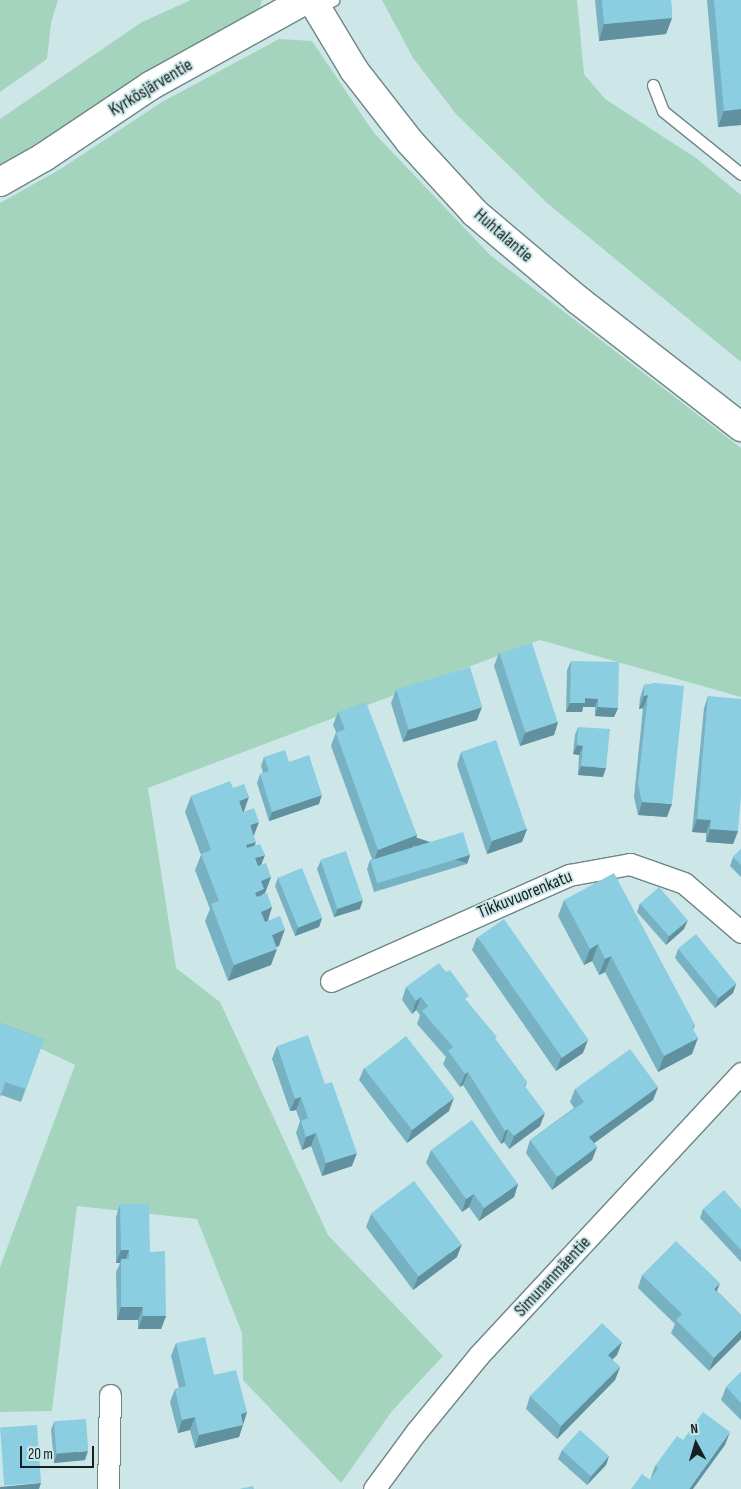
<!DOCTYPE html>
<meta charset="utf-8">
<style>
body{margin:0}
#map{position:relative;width:741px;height:1489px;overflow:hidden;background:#cde7e8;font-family:"Sofia Sans Condensed",sans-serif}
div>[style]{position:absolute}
.green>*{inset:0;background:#a4d4bd}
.roads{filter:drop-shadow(1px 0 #6e8586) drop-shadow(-1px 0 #6e8586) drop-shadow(0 1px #6e8586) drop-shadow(0 -1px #6e8586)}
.service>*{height:11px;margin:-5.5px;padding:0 5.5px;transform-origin:5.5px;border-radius:5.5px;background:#fff}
.minor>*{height:21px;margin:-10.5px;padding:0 10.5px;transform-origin:10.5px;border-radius:10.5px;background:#fff}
.tertiary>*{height:28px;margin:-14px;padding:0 14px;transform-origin:14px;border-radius:14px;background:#fff}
.secondary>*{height:28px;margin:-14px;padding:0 14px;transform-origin:14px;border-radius:14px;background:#fff}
.wall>*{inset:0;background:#78b1c2}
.shaded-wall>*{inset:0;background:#61909e;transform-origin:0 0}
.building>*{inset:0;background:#8bcee2;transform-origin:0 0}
span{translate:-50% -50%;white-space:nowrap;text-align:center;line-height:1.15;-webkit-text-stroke:4px #cde7e8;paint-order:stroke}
.street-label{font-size:18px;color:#162020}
.north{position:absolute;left:671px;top:1419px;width:50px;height:50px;-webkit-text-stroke:4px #cde7e8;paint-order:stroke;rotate:354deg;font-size:14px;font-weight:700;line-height:20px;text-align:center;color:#162020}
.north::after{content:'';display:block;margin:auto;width:18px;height:22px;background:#162020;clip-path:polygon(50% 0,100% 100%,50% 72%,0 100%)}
.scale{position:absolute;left:20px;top:1446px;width:74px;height:22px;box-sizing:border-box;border:2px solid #162020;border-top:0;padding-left:6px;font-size:15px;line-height:18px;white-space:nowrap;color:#162020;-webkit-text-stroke:4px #cde7e8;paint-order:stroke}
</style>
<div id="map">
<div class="green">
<i style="clip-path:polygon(0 0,58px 0,51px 23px,47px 59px,0 92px)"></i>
<i style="clip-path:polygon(191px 0,262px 0,259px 10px,238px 27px,148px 71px,0 167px,0 119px,142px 22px)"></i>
<i style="clip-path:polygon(382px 0,577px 0,584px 74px,605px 99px,696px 158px,741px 195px,741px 362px,547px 203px,456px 114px,413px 58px)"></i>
<i style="clip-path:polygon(279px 39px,312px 41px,374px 133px,490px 255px,741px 448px,741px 697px,540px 640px,148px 788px,176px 968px,220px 1002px,328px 1235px,443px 1356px,392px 1411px,341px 1483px,243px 1380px,242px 1333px,197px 1219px,77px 1206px,52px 1411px,0 1412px,0 1267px,75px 1065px,0 1029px,0 203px,59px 170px,162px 102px)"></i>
</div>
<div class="roads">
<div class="service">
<i style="left:316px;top:8px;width:19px;rotate:-25deg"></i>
<i style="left:653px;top:85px;width:28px;rotate:69deg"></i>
<i style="left:663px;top:111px;width:100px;rotate:38.9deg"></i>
</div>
<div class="minor">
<i style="left:331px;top:981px;width:261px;rotate:-24deg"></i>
<i style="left:569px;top:875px;width:62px;rotate:-10.2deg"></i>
<i style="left:630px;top:864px;width:57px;rotate:19.4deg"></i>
<i style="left:684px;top:883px;width:75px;rotate:40.7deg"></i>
<i style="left:108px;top:1489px;width:94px;rotate:-88.8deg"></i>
<i style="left:374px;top:1489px;width:71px;rotate:-53.6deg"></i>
<i style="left:416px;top:1432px;width:99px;rotate:-50.7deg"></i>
<i style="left:479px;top:1355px;width:385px;rotate:-47.1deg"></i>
</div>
<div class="tertiary">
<i style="left:0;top:182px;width:51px;rotate:-29.6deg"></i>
<i style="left:44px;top:157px;width:128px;rotate:-33.8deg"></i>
<i style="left:150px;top:86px;width:177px;rotate:-29deg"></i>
</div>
<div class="secondary">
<i style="left:312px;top:0;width:82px;rotate:59deg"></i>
<i style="left:354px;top:70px;width:91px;rotate:52.1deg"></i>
<i style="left:410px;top:142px;width:96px;rotate:47.5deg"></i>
<i style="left:475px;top:213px;width:135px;rotate:40.2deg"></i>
<i style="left:578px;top:300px;width:207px;rotate:37.9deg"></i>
</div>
</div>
<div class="wall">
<i style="clip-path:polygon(595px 0,671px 0,672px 18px,666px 34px,599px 41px)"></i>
<i style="clip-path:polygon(707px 0,741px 0,741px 125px,718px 127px)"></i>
<i style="clip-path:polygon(499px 653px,558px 722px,554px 735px,520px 746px,494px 666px)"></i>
<i style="clip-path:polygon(571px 661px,618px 708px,614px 717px,595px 716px,595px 707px,583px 707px,582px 712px,566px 712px,567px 670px)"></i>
<i style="clip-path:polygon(657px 683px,667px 817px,638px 815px,634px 797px,643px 708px,639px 709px,640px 698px,644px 685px)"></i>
<i style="clip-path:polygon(396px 690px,477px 720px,403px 742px,391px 703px)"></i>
<i style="clip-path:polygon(708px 696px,738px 831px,733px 844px,706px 842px,706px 833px,692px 832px,704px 708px)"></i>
<i style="clip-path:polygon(338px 712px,417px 835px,413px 847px,470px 855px,467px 864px,374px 892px,367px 869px,370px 860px,372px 859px,331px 746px,336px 732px,333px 725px)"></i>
<i style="clip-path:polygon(578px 727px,603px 777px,578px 775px,579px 755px,573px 754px,575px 735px)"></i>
<i style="clip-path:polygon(461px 752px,527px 829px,522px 842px,487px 854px,457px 765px)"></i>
<i style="clip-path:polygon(264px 757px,289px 762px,319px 804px,269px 821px,257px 783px,260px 774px,263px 773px,261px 766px)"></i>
<i style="clip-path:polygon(233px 788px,244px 811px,254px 837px,254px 846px,261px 865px,271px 877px,265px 893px,262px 895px,272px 907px,267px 921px,279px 946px,276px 947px,271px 965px,228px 981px,205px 921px,210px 909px,195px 870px,201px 855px,185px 812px,191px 796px)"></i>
<i style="clip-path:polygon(741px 849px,741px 877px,730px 866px,733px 857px)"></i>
<i style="clip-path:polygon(321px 860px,360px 909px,334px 917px,317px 869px)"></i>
<i style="clip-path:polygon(278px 877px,322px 918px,319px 927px,295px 936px,275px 886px)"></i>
<i style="clip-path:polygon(564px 900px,695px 1025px,693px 1030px,692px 1054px,658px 1072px,605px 972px,599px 975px,592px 961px,584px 965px,558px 916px)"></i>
<i style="clip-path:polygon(640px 903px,684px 929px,666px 945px,637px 912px)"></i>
<i style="clip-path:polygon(477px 937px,583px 1053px,556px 1071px,472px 950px)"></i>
<i style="clip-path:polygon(678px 949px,736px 984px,733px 993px,715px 1008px,675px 958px)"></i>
<i style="clip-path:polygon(406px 987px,467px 1001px,527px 1082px,525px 1088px,540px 1126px,509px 1149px,504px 1142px,501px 1144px,463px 1085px,460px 1087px,443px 1064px,446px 1057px,417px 1024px,420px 1015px,416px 1010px,412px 1014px,402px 1000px)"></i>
<i style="clip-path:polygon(0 1023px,44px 1039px,21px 1102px,1px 1095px,0 1097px)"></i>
<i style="clip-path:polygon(277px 1046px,352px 1166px,322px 1176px,311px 1146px,302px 1150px,296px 1133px,300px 1121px,296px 1110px,290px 1111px,272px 1059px)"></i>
<i style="clip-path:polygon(364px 1068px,449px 1111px,407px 1143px,359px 1080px)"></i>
<i style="clip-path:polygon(658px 1087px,653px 1100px,594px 1143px,597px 1147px,592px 1160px,552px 1190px,526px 1153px,530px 1140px,574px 1108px,570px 1102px,575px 1089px)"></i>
<i style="clip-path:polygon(431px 1150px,518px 1184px,514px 1197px,479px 1221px,469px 1207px,462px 1212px,426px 1163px)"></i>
<i style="clip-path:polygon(120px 1204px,150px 1252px,166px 1316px,161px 1329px,138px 1329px,138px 1320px,117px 1320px,116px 1272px,120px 1263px,116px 1263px,116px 1217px)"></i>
<i style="clip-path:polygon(703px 1209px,741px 1209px,741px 1262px,700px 1218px)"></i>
<i style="clip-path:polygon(371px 1214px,457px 1257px,413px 1290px,366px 1227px)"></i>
<i style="clip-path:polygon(642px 1275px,717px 1291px,741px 1315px,709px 1371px,671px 1333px,675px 1324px,638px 1288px)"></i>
<i style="clip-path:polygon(622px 1342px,617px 1355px,612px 1360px,620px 1367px,615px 1380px,557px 1439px,526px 1409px,530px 1396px)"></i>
<i style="clip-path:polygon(176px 1343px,214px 1375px,247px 1412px,239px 1437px,195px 1448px,190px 1430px,178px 1433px,170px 1402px,175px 1389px,179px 1388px,171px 1356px)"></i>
<i style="clip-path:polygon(741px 1372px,741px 1420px,721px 1400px,726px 1387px)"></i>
<i style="clip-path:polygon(54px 1422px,85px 1460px,54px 1463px,51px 1430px)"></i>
<i style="clip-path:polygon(683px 1440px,725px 1445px,650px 1480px,655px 1466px)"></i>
<i style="clip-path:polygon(562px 1450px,609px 1456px,606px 1465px,587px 1485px,558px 1459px)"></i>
</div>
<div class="shaded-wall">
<i style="clip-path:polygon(672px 18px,666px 34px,599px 41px,604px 24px)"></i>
<i style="clip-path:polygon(741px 109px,741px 125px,718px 127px,724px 111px)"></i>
<i style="clip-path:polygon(648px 695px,643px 708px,639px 709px,644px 696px)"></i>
<i style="clip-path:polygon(585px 698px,598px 699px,595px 707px,583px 707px,582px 712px,566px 712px,570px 703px)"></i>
<i style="clip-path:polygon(482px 707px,477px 720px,403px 742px,408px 730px)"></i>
<i style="clip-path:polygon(598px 707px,618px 708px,614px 717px,595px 716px)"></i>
<i style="clip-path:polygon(558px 722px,554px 735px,520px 746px,525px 733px)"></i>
<i style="clip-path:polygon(577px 745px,583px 746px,579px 755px,573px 754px)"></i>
<i style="clip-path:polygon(581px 766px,606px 768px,603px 777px,578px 775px)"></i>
<i style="clip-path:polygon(322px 795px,319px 804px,269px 821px,272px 812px)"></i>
<i style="clip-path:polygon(249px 797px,243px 814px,239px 801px)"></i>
<i style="clip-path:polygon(642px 802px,672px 804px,667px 817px,638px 815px)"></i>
<i style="clip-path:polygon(697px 819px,711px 820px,706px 833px,692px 832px)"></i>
<i style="clip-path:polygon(259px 822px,253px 838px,250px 825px)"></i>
<i style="clip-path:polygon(527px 829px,522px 842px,487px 854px,492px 841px)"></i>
<i style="clip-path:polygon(710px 829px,738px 831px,733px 844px,706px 842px)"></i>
<i style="clip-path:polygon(417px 835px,413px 848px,373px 863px,378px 850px)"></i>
<i style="clip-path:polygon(256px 842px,250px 858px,246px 845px)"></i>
<i style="clip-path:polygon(265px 855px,259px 871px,255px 858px)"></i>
<i style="left:470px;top:855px;width:9px;height:97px;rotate:108deg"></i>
<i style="clip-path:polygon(271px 877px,265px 893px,263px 894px,258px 906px,255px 893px,261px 881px)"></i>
<i style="clip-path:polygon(363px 900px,360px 909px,334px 917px,338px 908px)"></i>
<i style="clip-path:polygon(272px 907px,267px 924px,255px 928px,261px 912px)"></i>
<i style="clip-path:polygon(322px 918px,319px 927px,295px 936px,298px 927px)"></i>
<i style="clip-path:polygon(688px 920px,684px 929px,666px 945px,669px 936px)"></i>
<i style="clip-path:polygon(285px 929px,279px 946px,266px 951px,272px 935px)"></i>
<i style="clip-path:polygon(598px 944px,592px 961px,584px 965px,590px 949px)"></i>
<i style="clip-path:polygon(277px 949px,271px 965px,228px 981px,234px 965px)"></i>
<i style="clip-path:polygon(611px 956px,605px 972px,599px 975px,605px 959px)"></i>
<i style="clip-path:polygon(736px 984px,733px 993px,715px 1008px,718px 999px)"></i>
<i style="clip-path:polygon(421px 997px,416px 1010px,412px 1014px,416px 1001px)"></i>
<i style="clip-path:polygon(698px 1038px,692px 1054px,658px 1072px,664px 1056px)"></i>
<i style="clip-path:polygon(588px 1040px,583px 1053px,556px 1071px,561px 1058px)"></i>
<i style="clip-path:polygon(468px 1072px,463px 1085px,460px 1087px,465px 1074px)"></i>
<i style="clip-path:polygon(658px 1087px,653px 1100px,585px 1150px,589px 1137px)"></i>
<i style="clip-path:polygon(301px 1097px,296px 1110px,290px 1111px,295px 1099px)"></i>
<i style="clip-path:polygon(454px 1098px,449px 1111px,407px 1143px,412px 1130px)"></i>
<i style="clip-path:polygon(545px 1113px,540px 1126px,509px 1149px,514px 1136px)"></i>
<i style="clip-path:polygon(508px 1129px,504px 1142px,501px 1144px,505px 1131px)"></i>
<i style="clip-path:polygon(316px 1133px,311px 1146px,302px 1150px,306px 1137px)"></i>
<i style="clip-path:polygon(597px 1147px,592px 1160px,552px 1190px,557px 1177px)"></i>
<i style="clip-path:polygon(357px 1153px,352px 1166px,322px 1176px,326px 1163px)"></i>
<i style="clip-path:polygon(518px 1184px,514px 1197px,479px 1221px,484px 1208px)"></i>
<i style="clip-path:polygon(474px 1194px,469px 1207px,462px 1212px,466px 1199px)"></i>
<i style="clip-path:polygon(462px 1244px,457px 1257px,413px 1290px,418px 1277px)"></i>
<i style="clip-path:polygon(121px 1250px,129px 1250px,124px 1263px,121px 1259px,120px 1263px,116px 1263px)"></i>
<i style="clip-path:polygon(720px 1283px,715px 1296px,714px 1289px)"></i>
<i style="clip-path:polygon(121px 1307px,143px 1307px,138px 1320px,117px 1320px)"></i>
<i style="clip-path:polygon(143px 1316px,166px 1316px,161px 1329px,138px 1329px)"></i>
<i style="clip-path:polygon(741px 1330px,741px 1339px,709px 1371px,714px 1358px)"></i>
<i style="clip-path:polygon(622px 1342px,617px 1355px,603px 1368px,608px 1355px)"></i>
<i style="clip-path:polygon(620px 1367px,615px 1380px,557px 1439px,561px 1426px)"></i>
<i style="clip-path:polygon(247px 1412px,239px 1437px,195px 1448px,199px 1435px,241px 1414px)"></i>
<i style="clip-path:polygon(195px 1417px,190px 1430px,178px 1433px,182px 1420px)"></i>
<i style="clip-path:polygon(730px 1432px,725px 1445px,693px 1489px,689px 1489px)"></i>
<i style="clip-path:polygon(88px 1451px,85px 1460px,54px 1463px,57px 1454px)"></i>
<i style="clip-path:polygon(609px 1456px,606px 1465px,587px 1485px,591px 1477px)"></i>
<i style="clip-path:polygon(41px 1483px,39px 1489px,0 1489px,0 1487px)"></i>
</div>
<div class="building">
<i style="clip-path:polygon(602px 0,671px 0,672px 18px,604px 24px)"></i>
<i style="clip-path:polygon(714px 0,741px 0,741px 109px,724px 111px)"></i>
<i style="left:532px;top:643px;width:83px;height:34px;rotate:72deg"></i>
<i style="clip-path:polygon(571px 661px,619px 662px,618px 708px,598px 707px,598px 699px,585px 698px,585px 703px,570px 703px)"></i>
<i style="left:470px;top:667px;width:42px;height:77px;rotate:73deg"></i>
<i style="clip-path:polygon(657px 683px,684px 686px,672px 804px,642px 802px,638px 784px,648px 695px,644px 696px,644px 685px)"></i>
<i style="clip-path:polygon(708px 696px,741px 699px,741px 797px,738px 831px,710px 829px,711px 820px,697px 819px)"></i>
<i style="clip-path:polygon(366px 702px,417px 835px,378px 850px,336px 733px,345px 729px,338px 712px)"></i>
<i style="clip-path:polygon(578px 727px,610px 729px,606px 768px,581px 766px,583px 746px,577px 745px)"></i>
<i style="left:496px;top:740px;width:94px;height:37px;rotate:71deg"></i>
<i style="clip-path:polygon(285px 750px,289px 762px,309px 755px,322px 795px,272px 812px,260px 774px,269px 771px,264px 757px)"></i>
<i style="clip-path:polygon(230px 781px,233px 788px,244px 784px,249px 797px,239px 801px,243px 812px,254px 808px,259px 822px,250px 825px,256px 842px,246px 845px,247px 848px,260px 844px,265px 855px,255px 858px,258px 866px,266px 863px,271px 877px,261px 881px,264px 889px,255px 893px,257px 897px,267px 893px,272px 907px,261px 912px,265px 922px,280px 916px,285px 929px,272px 935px,277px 949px,234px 965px,211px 904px,219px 901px,201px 854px,211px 850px,191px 796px)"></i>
<i style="left:463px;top:832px;width:24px;height:97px;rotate:73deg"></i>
<i style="clip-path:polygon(741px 849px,741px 865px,733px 857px)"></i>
<i style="left:346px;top:851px;width:52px;height:27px;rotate:71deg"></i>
<i style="left:302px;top:868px;width:54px;height:26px;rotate:68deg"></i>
<i style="clip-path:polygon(614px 873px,695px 1025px,692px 1027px,698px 1038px,664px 1056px,611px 956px,605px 959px,598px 944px,590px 949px,564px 900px)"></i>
<i style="left:659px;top:887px;width:44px;height:25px;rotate:49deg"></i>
<i style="left:504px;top:919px;width:147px;height:32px;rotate:55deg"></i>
<i style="left:696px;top:934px;width:64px;height:23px;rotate:51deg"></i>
<i style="clip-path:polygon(439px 963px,446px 972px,450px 970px,469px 996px,465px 999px,497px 1037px,495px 1039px,527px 1082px,524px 1085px,545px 1113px,514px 1136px,508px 1129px,505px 1131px,468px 1072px,465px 1074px,448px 1051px,453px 1047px,422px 1011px,428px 1006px,421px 997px,416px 1001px,406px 987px)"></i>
<i style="clip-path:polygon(0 1023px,44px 1039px,26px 1089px,5px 1082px,1px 1095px,0 1094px)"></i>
<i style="clip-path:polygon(308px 1035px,325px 1084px,332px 1082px,357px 1153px,326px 1163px,316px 1133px,306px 1137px,301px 1121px,308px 1118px,301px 1097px,295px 1099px,277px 1046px)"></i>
<i style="left:406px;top:1036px;width:78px;height:53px;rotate:52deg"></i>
<i style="clip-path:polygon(630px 1049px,658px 1087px,589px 1137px,597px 1147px,557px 1177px,530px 1140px,584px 1102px,575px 1089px)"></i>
<i style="clip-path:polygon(472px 1120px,518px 1184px,484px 1208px,474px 1194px,466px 1199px,431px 1150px)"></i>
<i style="left:414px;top:1181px;width:79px;height:54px;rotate:53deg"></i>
<i style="clip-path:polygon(724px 1190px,741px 1209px,741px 1250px,703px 1209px)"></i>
<i style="clip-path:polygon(120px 1204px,149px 1204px,150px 1252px,165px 1251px,166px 1316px,143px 1316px,143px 1307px,121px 1307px,121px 1259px,129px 1259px,129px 1250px,121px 1250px)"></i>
<i style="clip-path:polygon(676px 1241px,720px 1283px,714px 1289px,741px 1315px,741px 1330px,714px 1358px,676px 1320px,682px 1314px,642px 1275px)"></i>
<i style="clip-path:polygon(602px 1323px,622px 1342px,608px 1355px,620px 1367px,561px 1426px,530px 1396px)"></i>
<i style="clip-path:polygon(205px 1337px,214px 1375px,236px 1370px,247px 1412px,241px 1414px,243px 1425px,199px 1435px,195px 1417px,182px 1420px,175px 1389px,186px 1386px,176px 1343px)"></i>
<i style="clip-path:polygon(741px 1372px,741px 1403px,726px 1387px)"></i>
<i style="clip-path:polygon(703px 1412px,730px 1432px,689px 1489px,631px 1489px,642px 1474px,650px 1480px,658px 1468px,655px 1466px,677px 1436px,683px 1440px)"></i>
<i style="left:86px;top:1419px;width:32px;height:32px;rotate:86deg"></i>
<i style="left:37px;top:1425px;width:58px;height:37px;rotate:86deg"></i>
<i style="left:580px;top:1430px;width:39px;height:27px;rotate:42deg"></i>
<i style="clip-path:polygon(253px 1486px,254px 1489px,239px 1489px)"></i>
</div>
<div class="street-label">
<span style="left:151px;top:88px;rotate:-31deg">Kyrkösjärventie</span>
<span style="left:503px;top:236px;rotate:41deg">Huhtalantie</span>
<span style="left:525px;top:895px;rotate:-22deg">Tikkuvuorenkatu</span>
<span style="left:553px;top:1277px;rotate:-47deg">Simunanmäentie</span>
</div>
<div class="north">N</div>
<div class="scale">20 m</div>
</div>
